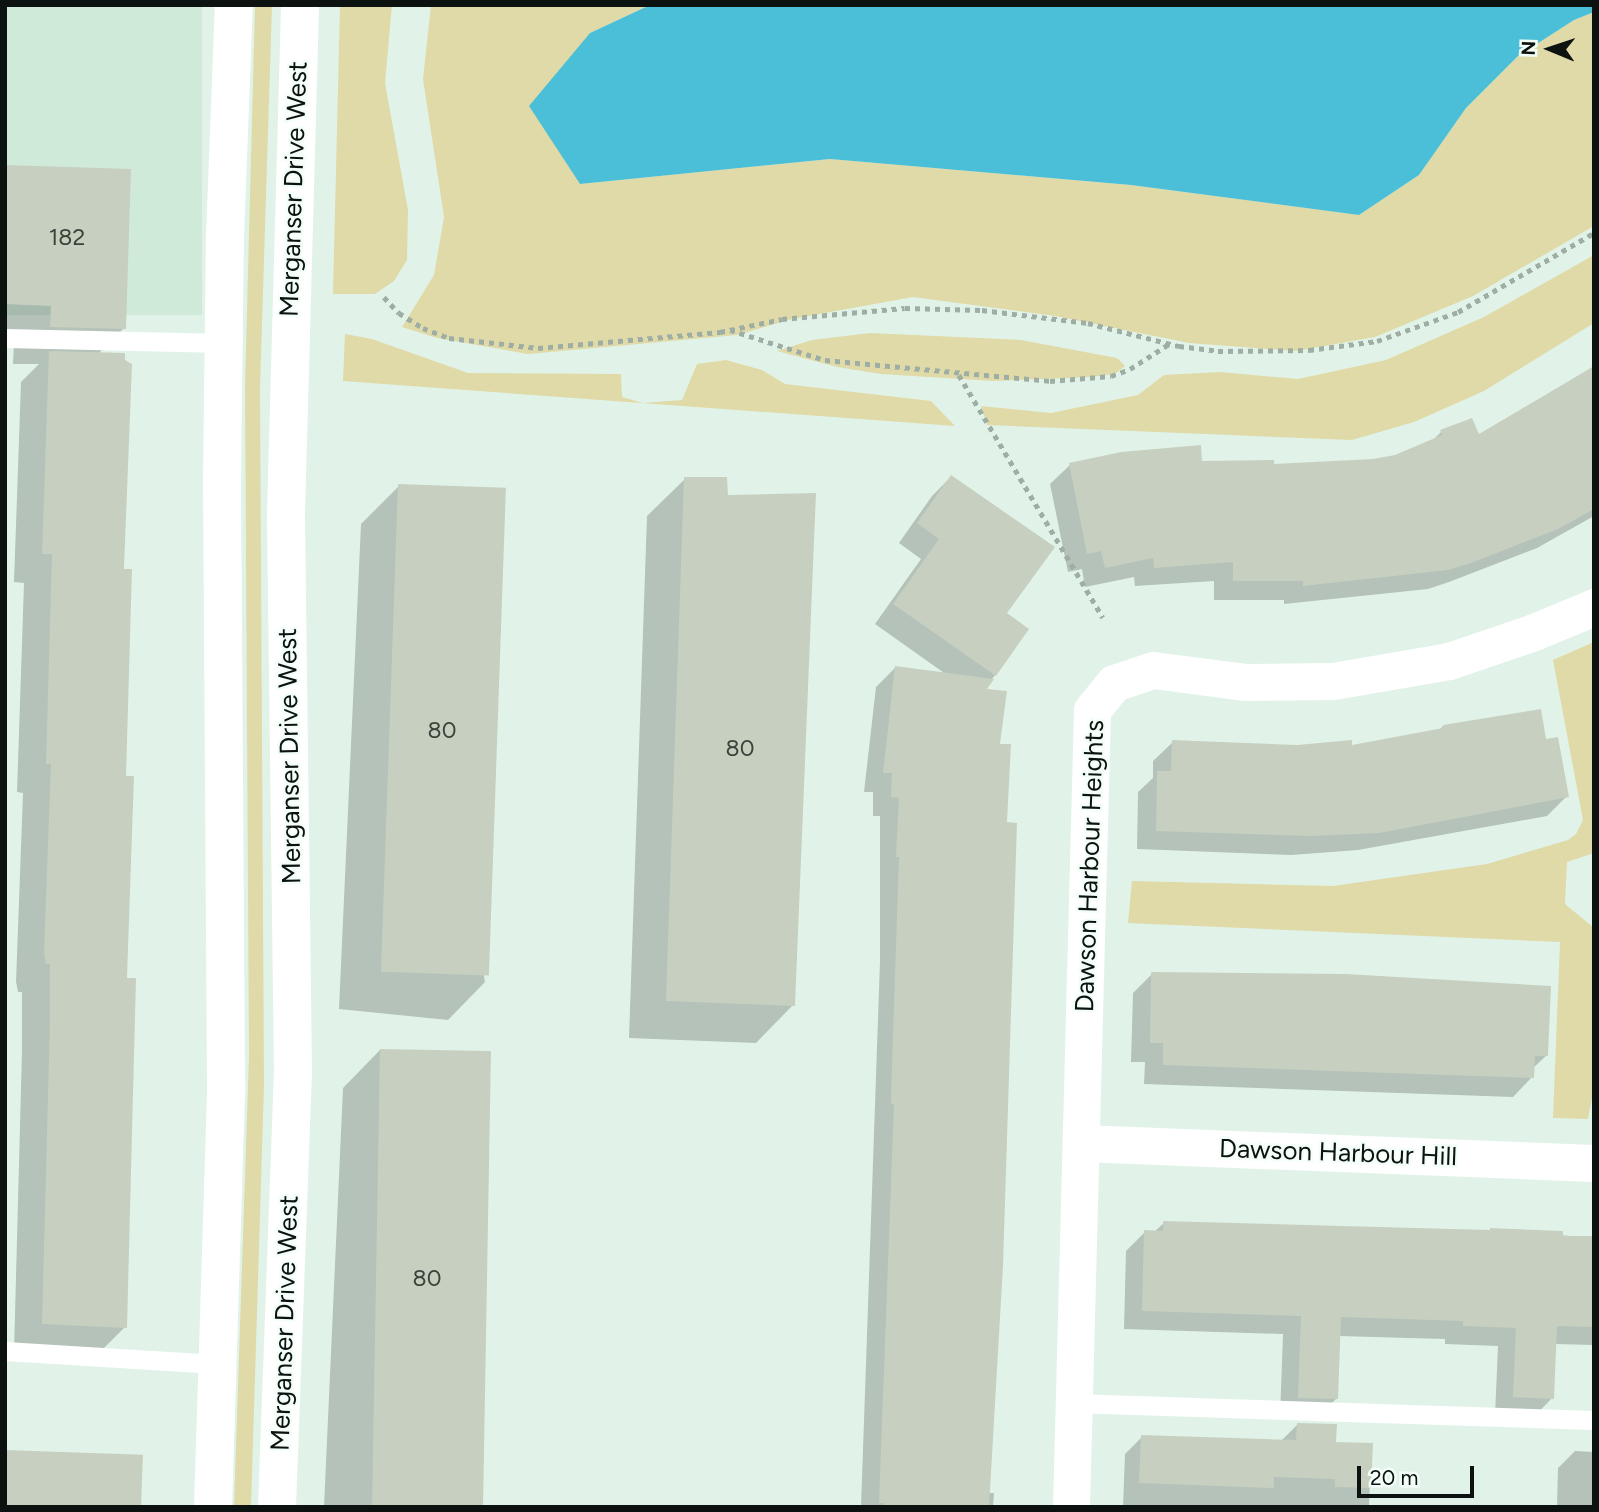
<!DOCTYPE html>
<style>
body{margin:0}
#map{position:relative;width:1599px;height:1512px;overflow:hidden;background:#e1f3e8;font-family:Figtree,sans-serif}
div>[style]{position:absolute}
.built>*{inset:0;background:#d0eada;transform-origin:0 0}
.green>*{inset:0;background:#dfdaa7}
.water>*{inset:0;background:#4cbfd8}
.shadow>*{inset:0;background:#0003}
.building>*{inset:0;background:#c7d0c0;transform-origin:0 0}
.path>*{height:4.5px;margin-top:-2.25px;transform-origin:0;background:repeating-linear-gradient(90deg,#9faea5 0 5px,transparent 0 10px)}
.lane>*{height:19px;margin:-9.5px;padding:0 9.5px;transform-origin:9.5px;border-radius:9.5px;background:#fff}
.street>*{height:37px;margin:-18.5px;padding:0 18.5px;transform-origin:18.5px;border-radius:18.5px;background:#fff}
.secondary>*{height:38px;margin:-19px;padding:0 19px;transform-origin:19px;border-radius:19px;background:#fff}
span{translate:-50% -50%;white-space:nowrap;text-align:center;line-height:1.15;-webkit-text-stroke:5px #f3fef8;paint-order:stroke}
.number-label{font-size:23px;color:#3b423b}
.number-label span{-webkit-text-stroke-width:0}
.street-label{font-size:26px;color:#0c120f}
.frame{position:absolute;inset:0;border:7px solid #0c120f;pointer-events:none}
.north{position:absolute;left:1515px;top:14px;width:70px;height:70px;-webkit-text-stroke:5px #f3fef8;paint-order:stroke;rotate:272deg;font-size:19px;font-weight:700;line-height:28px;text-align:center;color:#0c120f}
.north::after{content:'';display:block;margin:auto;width:24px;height:32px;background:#0c120f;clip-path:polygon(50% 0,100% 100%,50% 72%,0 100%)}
.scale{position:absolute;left:1357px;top:1466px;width:117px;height:32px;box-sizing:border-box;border:4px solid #0c120f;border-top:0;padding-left:9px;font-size:21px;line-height:24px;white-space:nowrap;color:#0c120f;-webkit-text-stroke:5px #f3fef8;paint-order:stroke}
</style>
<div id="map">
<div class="built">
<i style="left:5px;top:5px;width:197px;height:310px"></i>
</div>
<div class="green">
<i style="clip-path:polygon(255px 5px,272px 5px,260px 388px,264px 1085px,251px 1507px,234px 1507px,249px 1056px,245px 387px)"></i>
<i style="clip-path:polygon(340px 5px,392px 5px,385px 83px,408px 210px,407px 260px,394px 281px,375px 294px,333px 294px)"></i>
<i style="clip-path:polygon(431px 5px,650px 5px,590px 33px,580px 184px,830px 159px,1131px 185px,1359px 215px,1419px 175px,1466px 108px,1518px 56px,1574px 20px,1594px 12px,1594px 226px,1473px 296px,1375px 337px,1296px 351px,1189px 343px,1055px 316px,913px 297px,792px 319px,737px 335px,528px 354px,437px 338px,402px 327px,434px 275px,444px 217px,423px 79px)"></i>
<i style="clip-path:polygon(1594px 255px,1594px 323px,1484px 391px,1414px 422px,1352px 440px,987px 425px,981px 406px,1051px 413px,1138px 395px,1164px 375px,1220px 372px,1298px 379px,1386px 360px,1484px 317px)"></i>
<i style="clip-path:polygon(870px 333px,1021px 340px,1117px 358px,1125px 366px,1115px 374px,1090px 377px,993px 381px,881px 374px,837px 367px,777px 351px,812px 340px)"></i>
<i style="clip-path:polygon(345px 334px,372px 339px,468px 373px,621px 374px,622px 397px,643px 403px,682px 400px,697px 364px,726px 360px,762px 370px,785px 384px,931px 401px,955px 426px,343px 381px)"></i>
<i style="clip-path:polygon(1594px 642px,1594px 853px,1567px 862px,1565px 904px,1594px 928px,1594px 1088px,1588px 1119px,1553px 1118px,1560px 942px,1128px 923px,1132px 881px,1333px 886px,1487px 864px,1568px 840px,1576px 834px,1583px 820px,1553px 660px)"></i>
</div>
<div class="water">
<i style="clip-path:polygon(650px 5px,1594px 5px,1594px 12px,1574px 20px,1518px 56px,1466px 108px,1419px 175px,1359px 215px,1131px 185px,830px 159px,580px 184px,529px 106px,590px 33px)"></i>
</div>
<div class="shadow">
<i style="clip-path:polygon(5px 166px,124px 328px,98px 354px,122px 570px,125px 1327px,96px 1356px,14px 1352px,22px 1050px,22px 992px,18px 992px,16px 982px,23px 793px,17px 792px,24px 583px,14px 582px,21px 382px,39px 364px,13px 364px,14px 343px,5px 343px)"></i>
<i style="clip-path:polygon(1594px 369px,1594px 516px,1537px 548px,1449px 582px,1428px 589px,1284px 604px,1284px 600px,1214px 600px,1214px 581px,1135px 586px,1134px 577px,1085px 587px,1082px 569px,1068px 572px,1050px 484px,1070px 465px,1201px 463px,1272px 466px,1374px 461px,1395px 456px,1432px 441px,1441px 432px,1478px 436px)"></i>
<i style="clip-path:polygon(951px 477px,1004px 614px,995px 675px,984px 690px,998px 746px,988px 1493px,994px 1493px,993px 1507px,861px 1507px,880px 961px,880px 816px,873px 816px,873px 792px,864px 792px,876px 687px,895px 668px,947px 675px,875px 624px,921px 559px,899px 543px,932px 496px)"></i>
<i style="clip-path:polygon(685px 479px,793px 1005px,756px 1043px,629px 1038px,647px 516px)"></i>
<i style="clip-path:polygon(399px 486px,485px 982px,448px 1020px,339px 1009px,361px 524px)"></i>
<i style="clip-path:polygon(1443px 726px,1544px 741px,1567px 796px,1547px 816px,1358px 850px,1291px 855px,1137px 849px,1138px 792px,1153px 778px,1153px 761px,1173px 742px,1350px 747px,1439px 731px)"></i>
<i style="clip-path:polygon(1152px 974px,1547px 1055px,1532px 1069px,1532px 1077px,1513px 1097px,1144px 1084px,1145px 1062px,1131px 1062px,1133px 993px)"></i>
<i style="clip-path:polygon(380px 1050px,475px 1507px,324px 1507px,343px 1088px)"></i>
<i style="clip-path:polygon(1164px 1223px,1488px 1232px,1491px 1229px,1594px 1238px,1594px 1345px,1554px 1344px,1552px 1398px,1534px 1417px,1495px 1415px,1498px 1346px,1445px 1344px,1445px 1339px,1338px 1336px,1336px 1399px,1317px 1417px,1280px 1416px,1283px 1334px,1124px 1329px,1126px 1251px,1145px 1232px,1154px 1232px)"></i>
<i style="clip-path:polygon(1298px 1424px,1334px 1443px,1371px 1445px,1369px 1507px,1123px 1507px,1125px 1454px,1142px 1437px,1281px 1441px)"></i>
<i style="clip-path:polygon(1575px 1451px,1594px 1452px,1594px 1507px,1557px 1507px,1558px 1468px)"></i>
</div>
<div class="building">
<i style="clip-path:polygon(5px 165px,131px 169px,126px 329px,50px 327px,51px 306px,5px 304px)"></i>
<i style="clip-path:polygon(49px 351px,125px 353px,125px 360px,132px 364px,124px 569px,132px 569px,126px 776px,134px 776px,127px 978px,136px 978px,127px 1328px,42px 1324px,50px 1020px,50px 964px,46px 964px,44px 952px,51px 764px,46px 764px,52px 554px,42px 554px)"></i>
<i style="clip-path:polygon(1594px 366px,1594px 509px,1558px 529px,1471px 563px,1448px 570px,1303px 586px,1303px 581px,1233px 581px,1233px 562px,1154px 568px,1153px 558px,1105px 568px,1101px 551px,1087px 554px,1069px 463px,1121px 452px,1201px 445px,1202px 461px,1274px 460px,1274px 464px,1373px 459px,1395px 455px,1442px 435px,1440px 430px,1472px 418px,1479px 434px)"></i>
<i style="clip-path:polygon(951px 475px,1055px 547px,1007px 613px,1029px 629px,996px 676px,893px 604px,939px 539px,917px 523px)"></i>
<i style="clip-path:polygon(684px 477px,727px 477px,728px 495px,816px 493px,795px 1006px,666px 1001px)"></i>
<i style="left:398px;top:484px;width:108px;height:488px;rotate:2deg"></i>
<i style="clip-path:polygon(895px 666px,994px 679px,987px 689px,1007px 691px,1000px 744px,1011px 744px,1007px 822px,1017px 823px,1003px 1266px,989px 1507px,884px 1507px,884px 1503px,879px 1503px,894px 1104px,891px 1104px,892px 1064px,899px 857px,896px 857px,899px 798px,891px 797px,892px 773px,883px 773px)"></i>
<i style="clip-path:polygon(1541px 709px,1546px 739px,1558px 737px,1569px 797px,1379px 833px,1311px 836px,1156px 831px,1157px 771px,1171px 771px,1172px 740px,1297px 745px,1352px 740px,1352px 745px,1443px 728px,1443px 725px)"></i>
<i style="clip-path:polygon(1151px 972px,1346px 974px,1551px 986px,1548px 1056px,1535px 1056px,1534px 1078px,1163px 1065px,1163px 1043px,1150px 1043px)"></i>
<i style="left:380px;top:1049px;width:111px;height:458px;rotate:1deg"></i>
<i style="clip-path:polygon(1163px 1221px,1490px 1230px,1490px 1228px,1563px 1231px,1563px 1236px,1594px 1236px,1594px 1327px,1557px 1326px,1554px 1399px,1513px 1397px,1516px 1328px,1463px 1326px,1463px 1321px,1341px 1317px,1338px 1399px,1298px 1398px,1301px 1316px,1142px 1311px,1144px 1230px,1163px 1231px)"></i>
<i style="clip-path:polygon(1297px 1423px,1337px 1424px,1336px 1442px,1373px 1443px,1371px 1488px,1335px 1487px,1335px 1479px,1274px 1477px,1274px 1488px,1139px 1483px,1141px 1435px,1296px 1440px)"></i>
<i style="left:5px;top:1450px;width:138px;height:57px;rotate:2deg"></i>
</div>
<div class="path">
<i style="left:384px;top:297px;width:22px;rotate:47deg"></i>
<i style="left:399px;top:313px;width:28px;rotate:32deg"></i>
<i style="left:423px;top:328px;width:28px;rotate:21deg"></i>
<i style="left:449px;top:338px;width:90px;rotate:6.4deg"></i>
<i style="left:538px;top:348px;width:183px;rotate:-5deg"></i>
<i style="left:720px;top:332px;width:63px;rotate:-11.8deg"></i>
<i style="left:782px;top:319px;width:123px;rotate:-5.1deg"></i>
<i style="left:905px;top:308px;width:77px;rotate:1.5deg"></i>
<i style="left:982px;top:310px;width:107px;rotate:7deg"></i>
<i style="left:1088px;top:323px;width:94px;rotate:14.2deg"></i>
<i style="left:1179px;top:346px;width:39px;rotate:7deg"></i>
<i style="left:1218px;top:351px;width:91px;rotate:-0.6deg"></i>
<i style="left:1309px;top:350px;width:69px;rotate:-7.5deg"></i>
<i style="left:1377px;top:341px;width:86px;rotate:-19.7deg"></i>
<i style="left:1458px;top:312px;width:157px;rotate:-30.2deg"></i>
<i style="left:730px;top:330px;width:100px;rotate:17.5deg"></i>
<i style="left:825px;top:360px;width:226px;rotate:5.3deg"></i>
<i style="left:1050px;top:381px;width:61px;rotate:-4.7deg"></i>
<i style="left:1111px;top:376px;width:20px;rotate:-20deg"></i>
<i style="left:1130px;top:369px;width:46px;rotate:-32.7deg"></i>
<i style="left:959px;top:375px;width:282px;rotate:59.3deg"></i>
</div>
<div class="lane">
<i style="left:5px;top:338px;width:218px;rotate:1.3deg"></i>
<i style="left:5px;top:1351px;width:212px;rotate:3.5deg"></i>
<i style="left:1073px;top:1403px;width:521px;rotate:1.87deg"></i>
</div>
<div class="street">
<i style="left:1082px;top:1143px;width:512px;rotate:2.24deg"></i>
<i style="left:1071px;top:1507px;width:797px;rotate:-88.49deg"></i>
<i style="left:1092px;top:710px;width:35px;rotate:-51deg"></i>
<i style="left:1114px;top:683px;width:41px;rotate:-18.4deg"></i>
<i style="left:1153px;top:670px;width:94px;rotate:7.4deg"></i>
<i style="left:1246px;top:682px;width:87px;rotate:-0.7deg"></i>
<i style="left:1333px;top:681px;width:118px;rotate:-9.8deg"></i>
<i style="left:1449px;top:661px;width:90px;rotate:-18.8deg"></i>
<i style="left:1534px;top:632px;width:65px;rotate:-22.6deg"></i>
</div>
<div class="secondary">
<i style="left:213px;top:1507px;width:424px;rotate:-88.2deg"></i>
<i style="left:226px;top:1083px;width:604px;rotate:-90.38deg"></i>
<i style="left:222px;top:479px;width:243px;rotate:-89.3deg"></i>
<i style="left:225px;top:236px;width:231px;rotate:-87.8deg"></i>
<i style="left:277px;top:1507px;width:433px;rotate:-87.9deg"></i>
<i style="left:293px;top:1074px;width:560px;rotate:-90.72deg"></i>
<i style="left:286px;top:514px;width:509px;rotate:-88.42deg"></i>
</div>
<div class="number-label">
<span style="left:67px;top:237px">182</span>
<span style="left:442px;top:730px">80</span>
<span style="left:740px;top:748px">80</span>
<span style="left:427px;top:1278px">80</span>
</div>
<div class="street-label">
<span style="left:294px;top:189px;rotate:-88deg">Merganser Drive West</span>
<span style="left:290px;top:756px;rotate:-91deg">Merganser Drive West</span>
<span style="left:1090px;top:866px;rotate:-88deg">Dawson Harbour Heights</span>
<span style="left:1338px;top:1153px;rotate:2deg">Dawson Harbour Hill</span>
<span style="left:285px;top:1323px;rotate:-88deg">Merganser Drive West</span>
</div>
<div class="frame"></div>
<div class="north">N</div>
<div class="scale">20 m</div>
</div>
